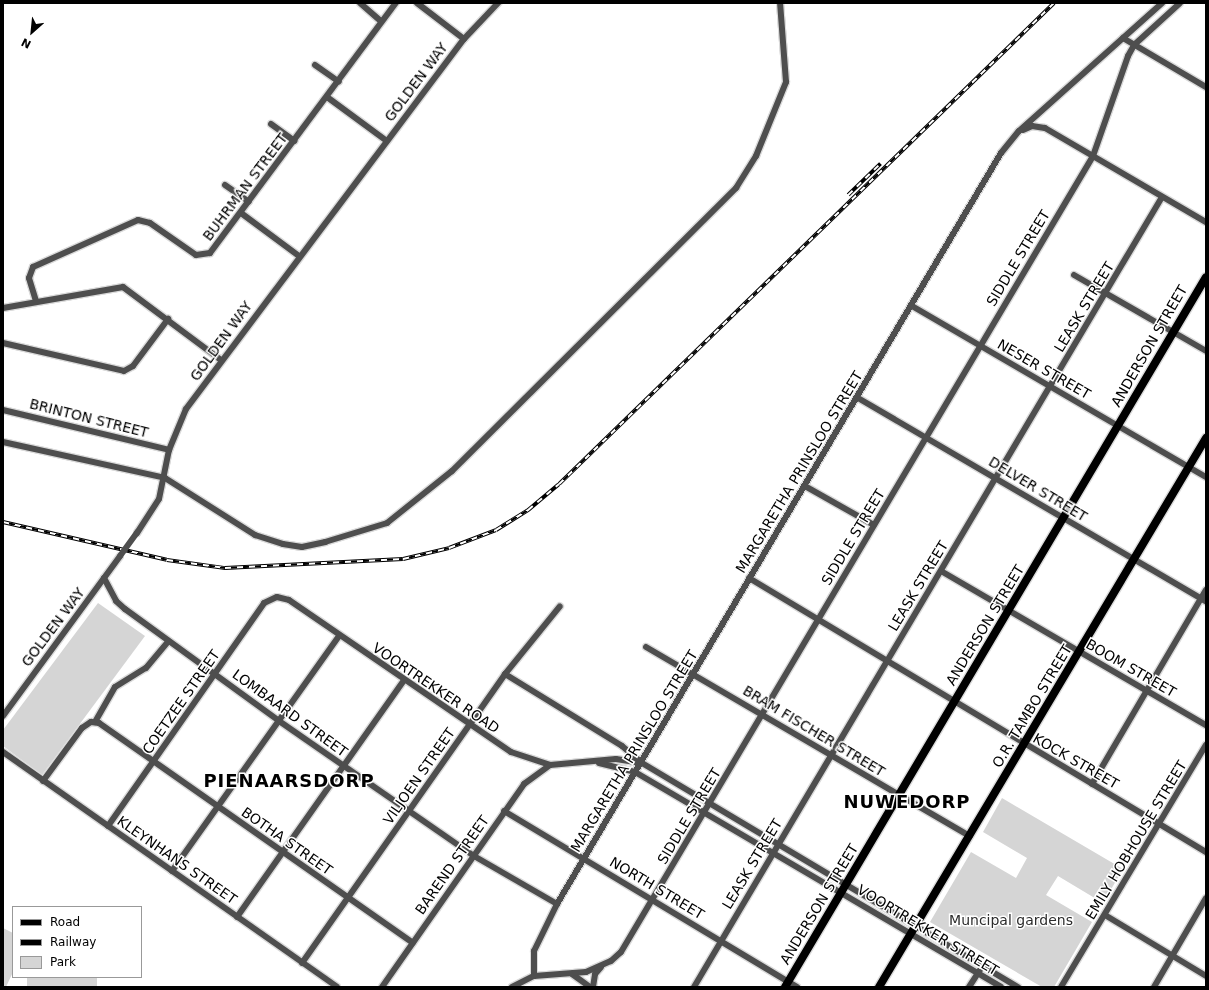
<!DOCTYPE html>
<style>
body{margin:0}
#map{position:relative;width:1209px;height:990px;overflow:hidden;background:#fff;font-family:"DejaVu Sans",sans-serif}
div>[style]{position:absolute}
.green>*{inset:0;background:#d5d5d5;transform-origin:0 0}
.roads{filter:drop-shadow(1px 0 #dbdbdb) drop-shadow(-1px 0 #dbdbdb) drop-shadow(0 1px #dbdbdb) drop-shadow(0 -1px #dbdbdb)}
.minor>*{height:6px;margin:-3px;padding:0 3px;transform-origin:3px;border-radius:3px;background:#4e4e4e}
.major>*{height:8px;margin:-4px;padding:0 4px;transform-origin:4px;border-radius:4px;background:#000}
.rail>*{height:3.5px;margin-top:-1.75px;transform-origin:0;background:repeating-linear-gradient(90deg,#fff 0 6px,#000 0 12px);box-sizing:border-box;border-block:1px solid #000}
.minor-bridge>*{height:6px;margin:-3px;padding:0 3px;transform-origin:3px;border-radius:3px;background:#4e4e4e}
span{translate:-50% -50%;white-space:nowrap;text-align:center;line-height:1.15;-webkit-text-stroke:3px #fff;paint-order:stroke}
.street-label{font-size:14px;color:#000}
.park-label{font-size:14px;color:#2c2c2c}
.district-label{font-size:18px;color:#000;font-weight:700;letter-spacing:1px}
.frame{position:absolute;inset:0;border:4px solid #000;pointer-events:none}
.legend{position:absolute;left:12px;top:906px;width:130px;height:72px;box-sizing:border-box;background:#fff;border:1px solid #999;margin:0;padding:5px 7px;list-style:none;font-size:12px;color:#000}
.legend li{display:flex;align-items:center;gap:8px;height:20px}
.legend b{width:20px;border:1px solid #999}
.north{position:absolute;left:12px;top:12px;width:40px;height:40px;-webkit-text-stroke:3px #fff;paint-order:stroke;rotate:207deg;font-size:11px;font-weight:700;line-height:16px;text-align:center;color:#000}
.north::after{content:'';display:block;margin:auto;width:14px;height:18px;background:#000;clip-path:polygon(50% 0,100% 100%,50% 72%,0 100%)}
</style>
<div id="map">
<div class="green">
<i style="clip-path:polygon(98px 603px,145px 636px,42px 775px,3px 746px,3px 730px)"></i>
<i style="clip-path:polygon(1002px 798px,1123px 869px,1103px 903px,1058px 876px,1046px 895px,1092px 922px,1054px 987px,1042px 987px,930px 922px,971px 852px,1016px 878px,1027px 858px,983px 832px)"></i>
<i style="clip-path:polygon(3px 928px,13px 933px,13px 972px,6px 987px,3px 987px)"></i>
<i style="left:27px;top:977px;width:70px;height:11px"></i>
</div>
<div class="roads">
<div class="minor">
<i style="left:360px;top:3px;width:28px;rotate:41deg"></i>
<i style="left:417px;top:3px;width:59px;rotate:37.5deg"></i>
<i style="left:1123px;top:38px;width:96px;rotate:30.6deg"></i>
<i style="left:315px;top:65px;width:29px;rotate:35deg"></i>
<i style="left:327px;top:97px;width:74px;rotate:36.3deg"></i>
<i style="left:271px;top:124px;width:29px;rotate:36deg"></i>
<i style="left:1023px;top:130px;width:10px;rotate:-24deg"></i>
<i style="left:1032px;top:126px;width:13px;rotate:9deg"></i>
<i style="left:1045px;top:128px;width:186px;rotate:30.3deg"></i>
<i style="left:225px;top:185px;width:29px;rotate:35deg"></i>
<i style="left:241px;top:213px;width:72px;rotate:36.6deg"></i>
<i style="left:1074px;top:275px;width:152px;rotate:29.9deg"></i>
<i style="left:36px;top:301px;width:24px;rotate:-107deg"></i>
<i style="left:29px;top:278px;width:12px;rotate:-70deg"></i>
<i style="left:33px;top:267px;width:115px;rotate:-24.1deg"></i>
<i style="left:138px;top:220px;width:12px;rotate:14deg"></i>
<i style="left:150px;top:223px;width:56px;rotate:34.8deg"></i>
<i style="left:196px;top:255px;width:14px;rotate:-8deg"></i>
<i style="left:210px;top:253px;width:312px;rotate:-53.4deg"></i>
<i style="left:912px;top:306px;width:340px;rotate:30.2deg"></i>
<i style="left:3px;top:308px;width:122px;rotate:-9.9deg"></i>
<i style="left:123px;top:287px;width:122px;rotate:36.7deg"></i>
<i style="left:3px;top:343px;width:124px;rotate:13deg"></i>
<i style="left:124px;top:371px;width:10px;rotate:-29deg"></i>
<i style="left:133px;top:366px;width:59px;rotate:-53.3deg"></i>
<i style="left:858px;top:398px;width:403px;rotate:30.3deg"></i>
<i style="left:3px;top:410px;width:171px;rotate:13.5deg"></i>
<i style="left:3px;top:442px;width:166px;rotate:12.5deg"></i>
<i style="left:165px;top:478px;width:107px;rotate:32.3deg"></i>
<i style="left:255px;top:535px;width:29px;rotate:18deg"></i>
<i style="left:283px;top:544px;width:19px;rotate:9deg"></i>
<i style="left:302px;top:547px;width:24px;rotate:-12deg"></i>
<i style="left:325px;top:542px;width:65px;rotate:-17deg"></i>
<i style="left:387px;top:523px;width:83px;rotate:-38.7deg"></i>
<i style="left:452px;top:471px;width:401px;rotate:-44.9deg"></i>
<i style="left:736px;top:188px;width:38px;rotate:-58deg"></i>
<i style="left:756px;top:156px;width:80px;rotate:-67.9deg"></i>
<i style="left:786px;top:82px;width:79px;rotate:-94.3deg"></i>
<i style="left:805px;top:486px;width:79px;rotate:29.5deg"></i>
<i style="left:137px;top:533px;width:40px;rotate:-57.1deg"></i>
<i style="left:159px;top:499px;width:50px;rotate:-78.5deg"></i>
<i style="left:169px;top:450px;width:44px;rotate:-67.5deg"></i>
<i style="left:186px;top:409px;width:463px;rotate:-53.1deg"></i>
<i style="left:464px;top:39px;width:50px;rotate:-46.6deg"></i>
<i style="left:941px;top:571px;width:306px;rotate:30.2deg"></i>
<i style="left:104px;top:578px;width:26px;rotate:62deg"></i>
<i style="left:116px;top:601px;width:12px;rotate:42deg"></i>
<i style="left:125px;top:609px;width:190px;rotate:36deg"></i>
<i style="left:279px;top:721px;width:237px;rotate:34.7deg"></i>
<i style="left:474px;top:856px;width:96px;rotate:30deg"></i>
<i style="left:749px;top:578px;width:533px;rotate:30.95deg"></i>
<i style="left:646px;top:647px;width:375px;rotate:30.3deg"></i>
<i style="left:505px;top:674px;width:137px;rotate:31.6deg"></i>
<i style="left:622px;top:746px;width:26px;rotate:40deg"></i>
<i style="left:642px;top:763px;width:438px;rotate:30.8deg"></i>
<i style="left:3px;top:716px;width:198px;rotate:-53.8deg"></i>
<i style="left:95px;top:722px;width:40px;rotate:-60.3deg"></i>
<i style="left:115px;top:687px;width:36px;rotate:-32deg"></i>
<i style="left:146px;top:668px;width:35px;rotate:-50deg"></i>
<i style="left:3px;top:752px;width:408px;rotate:35.1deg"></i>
<i style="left:599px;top:763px;width:37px;rotate:14deg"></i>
<i style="left:635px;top:772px;width:424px;rotate:30.4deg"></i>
<i style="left:43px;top:781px;width:66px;rotate:-53.7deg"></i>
<i style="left:82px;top:728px;width:11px;rotate:-34deg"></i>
<i style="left:91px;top:722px;width:8px;rotate:7deg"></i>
<i style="left:99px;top:723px;width:383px;rotate:35deg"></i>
<i style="left:1092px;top:784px;width:225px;rotate:-59.6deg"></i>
<i style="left:504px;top:811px;width:342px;rotate:31deg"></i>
<i style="left:108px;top:826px;width:272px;rotate:-55deg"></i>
<i style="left:264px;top:603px;width:14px;rotate:-25deg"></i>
<i style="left:277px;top:597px;width:12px;rotate:14deg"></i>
<i style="left:289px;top:600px;width:269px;rotate:34.4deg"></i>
<i style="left:511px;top:752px;width:41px;rotate:18.4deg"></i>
<i style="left:550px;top:765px;width:66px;rotate:-5.2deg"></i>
<i style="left:616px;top:759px;width:26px;rotate:9deg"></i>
<i style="left:172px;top:871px;width:288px;rotate:-54.6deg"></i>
<i style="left:1105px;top:915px;width:118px;rotate:31.1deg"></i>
<i style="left:237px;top:917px;width:290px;rotate:-54.8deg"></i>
<i style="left:302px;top:963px;width:353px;rotate:-54.9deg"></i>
<i style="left:505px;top:674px;width:87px;rotate:-51deg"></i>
<i style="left:572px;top:974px;width:22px;rotate:36deg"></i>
<i style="left:534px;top:976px;width:25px;rotate:-90deg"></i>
<i style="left:534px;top:951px;width:52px;rotate:-63.9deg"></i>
<i style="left:557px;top:904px;width:872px;rotate:-59.41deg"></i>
<i style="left:1001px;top:153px;width:28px;rotate:-51deg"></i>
<i style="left:1019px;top:131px;width:192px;rotate:-41.8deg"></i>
<i style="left:382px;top:987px;width:248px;rotate:-55deg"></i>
<i style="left:524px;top:784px;width:32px;rotate:-36deg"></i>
<i style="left:512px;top:987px;width:25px;rotate:-27deg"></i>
<i style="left:534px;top:976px;width:52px;rotate:-4.4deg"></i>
<i style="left:586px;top:972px;width:27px;rotate:-24deg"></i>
<i style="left:611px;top:961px;width:13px;rotate:-42deg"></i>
<i style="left:621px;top:952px;width:925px;rotate:-59.33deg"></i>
<i style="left:1093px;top:156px;width:106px;rotate:-70.7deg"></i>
<i style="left:1128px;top:56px;width:13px;rotate:-61deg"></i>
<i style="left:1134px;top:45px;width:62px;rotate:-42.4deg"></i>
<i style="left:593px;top:987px;width:13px;rotate:-81deg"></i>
<i style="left:595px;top:974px;width:9px;rotate:-49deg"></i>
<i style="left:694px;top:987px;width:918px;rotate:-59.36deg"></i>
<i style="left:969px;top:987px;width:20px;rotate:-57deg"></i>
<i style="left:1061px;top:987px;width:282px;rotate:-59.1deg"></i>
<i style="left:1154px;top:987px;width:103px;rotate:-59.7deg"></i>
</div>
<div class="major">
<i style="left:785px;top:987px;width:825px;rotate:-59.33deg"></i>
<i style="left:879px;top:987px;width:639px;rotate:-59.22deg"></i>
</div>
</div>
<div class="rail">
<i style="left:848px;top:195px;width:45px;rotate:-44.1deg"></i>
<i style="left:3px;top:522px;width:168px;rotate:13deg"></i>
<i style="left:167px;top:560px;width:59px;rotate:7.9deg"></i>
<i style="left:225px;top:568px;width:178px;rotate:-2.9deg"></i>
<i style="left:403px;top:559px;width:47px;rotate:-13.4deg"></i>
<i style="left:449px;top:548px;width:50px;rotate:-21deg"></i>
<i style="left:496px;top:530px;width:38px;rotate:-32deg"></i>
<i style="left:528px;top:510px;width:40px;rotate:-40deg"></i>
<i style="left:559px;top:484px;width:690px;rotate:-44.18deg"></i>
</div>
<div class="minor-bridge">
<i style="left:120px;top:556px;width:29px;rotate:-54deg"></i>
</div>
<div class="street-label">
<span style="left:416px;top:82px;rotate:-53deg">GOLDEN WAY</span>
<span style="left:245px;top:187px;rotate:-53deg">BUHRMAN STREET</span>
<span style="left:1018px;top:258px;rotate:-59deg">SIDDLE STREET</span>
<span style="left:1084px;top:307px;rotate:-59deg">LEASK STREET</span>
<span style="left:221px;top:341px;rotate:-54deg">GOLDEN WAY</span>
<span style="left:1149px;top:346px;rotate:-60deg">ANDERSON STREET</span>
<span style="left:1044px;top:369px;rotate:30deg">NESER STREET</span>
<span style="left:89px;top:418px;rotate:14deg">BRINTON STREET</span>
<span style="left:799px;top:472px;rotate:-59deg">MARGARETHA PRINSLOO STREET</span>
<span style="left:1038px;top:489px;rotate:31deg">DELVER STREET</span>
<span style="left:853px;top:537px;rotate:-59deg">SIDDLE STREET</span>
<span style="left:918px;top:586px;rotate:-59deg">LEASK STREET</span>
<span style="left:985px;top:625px;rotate:-59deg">ANDERSON STREET</span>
<span style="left:53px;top:627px;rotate:-53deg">GOLDEN WAY</span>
<span style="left:1131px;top:668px;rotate:30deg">BOOM STREET</span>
<span style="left:436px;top:688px;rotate:34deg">VOORTREKKER ROAD</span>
<span style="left:181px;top:702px;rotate:-55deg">COETZEE STREET</span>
<span style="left:1032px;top:706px;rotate:-59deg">O.R. TAMBO STREET</span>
<span style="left:290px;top:713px;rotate:36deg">LOMBAARD STREET</span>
<span style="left:814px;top:731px;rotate:31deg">BRAM FISCHER STREET</span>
<span style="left:634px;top:751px;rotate:-59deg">MARGARETHA PRINSLOO STREET</span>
<span style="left:1076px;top:761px;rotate:30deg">KOCK STREET</span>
<span style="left:419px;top:776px;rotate:-55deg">VILJOEN STREET</span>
<span style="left:689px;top:816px;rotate:-59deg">SIDDLE STREET</span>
<span style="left:1136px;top:840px;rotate:-59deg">EMILY HOBHOUSE STREET</span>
<span style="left:287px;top:841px;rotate:35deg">BOTHA STREET</span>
<span style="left:177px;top:860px;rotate:35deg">KLEYNHANS STREET</span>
<span style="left:752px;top:864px;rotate:-59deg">LEASK STREET</span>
<span style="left:452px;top:865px;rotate:-55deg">BAREND STREET</span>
<span style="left:657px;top:888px;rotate:31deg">NORTH STREET</span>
<span style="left:819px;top:904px;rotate:-59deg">ANDERSON STREET</span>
<span style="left:928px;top:930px;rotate:31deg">VOORTREKKER STREET</span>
</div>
<div class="park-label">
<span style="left:1011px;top:920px">Muncipal gardens</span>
</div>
<div class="district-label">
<span style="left:289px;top:781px">PIENAARSDORP</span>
<span style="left:907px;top:802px">NUWEDORP</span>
</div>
<div class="frame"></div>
<ul class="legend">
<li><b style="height:5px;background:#000"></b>Road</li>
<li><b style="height:5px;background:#000"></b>Railway</li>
<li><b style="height:11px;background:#d5d5d5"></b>Park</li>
</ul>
<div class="north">N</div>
</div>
